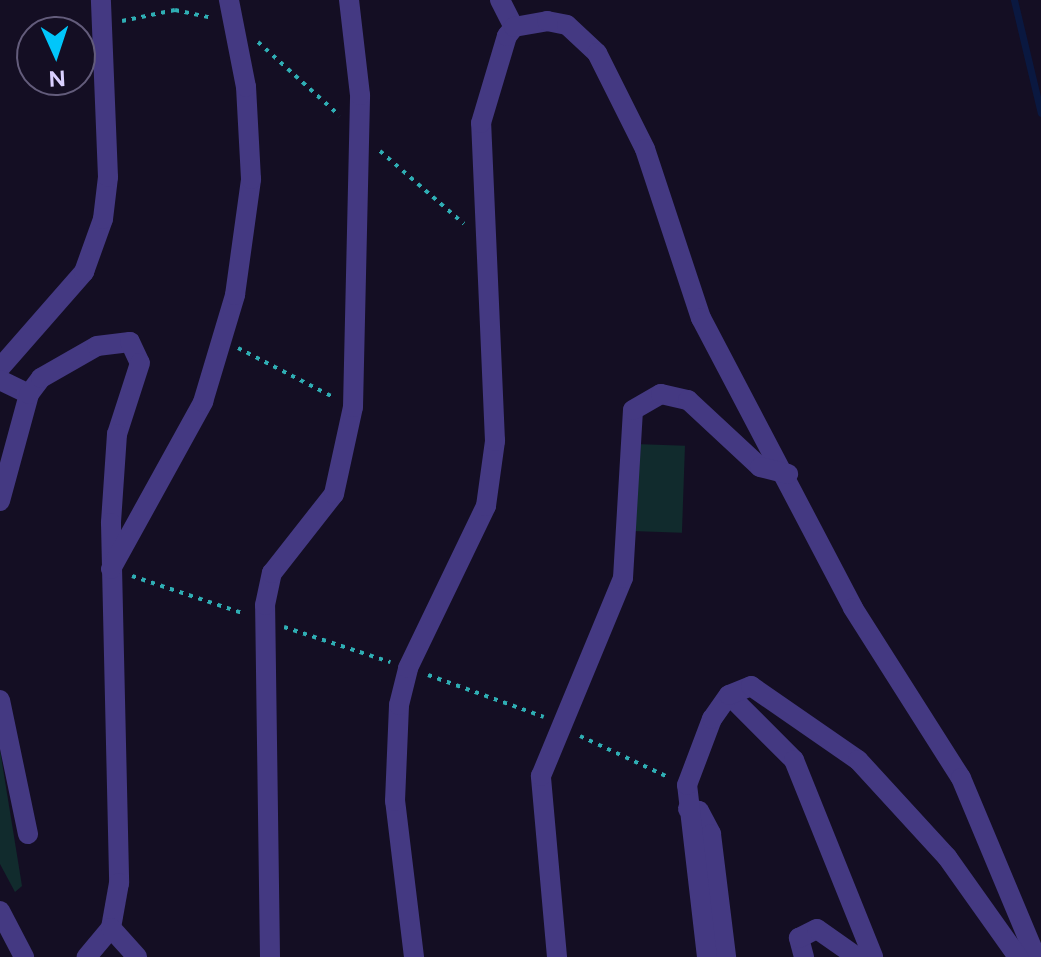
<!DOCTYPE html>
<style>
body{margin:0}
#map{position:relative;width:1041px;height:957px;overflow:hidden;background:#140e23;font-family:Figtree,sans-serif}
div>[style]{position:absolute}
.green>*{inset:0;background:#112b2d;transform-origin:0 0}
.stream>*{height:7px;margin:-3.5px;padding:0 3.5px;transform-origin:3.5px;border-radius:3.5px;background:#0a1840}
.path>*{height:4px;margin-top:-2px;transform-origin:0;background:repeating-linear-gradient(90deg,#2faeb4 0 4px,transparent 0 10px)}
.minor>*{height:20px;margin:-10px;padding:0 10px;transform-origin:10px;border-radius:10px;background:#443982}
span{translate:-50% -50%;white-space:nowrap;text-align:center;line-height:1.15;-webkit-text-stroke:8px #140e23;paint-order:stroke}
.north{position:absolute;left:16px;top:16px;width:80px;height:80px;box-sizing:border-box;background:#140e23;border:2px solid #635c7b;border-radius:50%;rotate:177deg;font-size:22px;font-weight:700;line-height:32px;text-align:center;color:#dad0ff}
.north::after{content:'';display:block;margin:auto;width:28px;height:36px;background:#01c6fa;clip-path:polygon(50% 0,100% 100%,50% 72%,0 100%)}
</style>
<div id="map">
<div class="green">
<i style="left:635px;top:444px;width:50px;height:87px;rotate:2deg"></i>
<i style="clip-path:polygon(0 750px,22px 886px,15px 892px,0 864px)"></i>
</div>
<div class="stream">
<i style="left:1014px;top:0;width:116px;rotate:76.6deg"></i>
</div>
<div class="path">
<i style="left:122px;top:21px;width:54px;rotate:-11.7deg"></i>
<i style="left:175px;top:10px;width:39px;rotate:12deg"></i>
<i style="left:258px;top:42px;width:110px;rotate:42.1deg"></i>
<i style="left:380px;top:151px;width:111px;rotate:41deg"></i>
<i style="left:238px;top:348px;width:107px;rotate:27.3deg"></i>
<i style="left:132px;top:576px;width:119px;rotate:18.6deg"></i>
<i style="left:284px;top:627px;width:112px;rotate:18.3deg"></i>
<i style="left:428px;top:675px;width:123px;rotate:19.9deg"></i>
<i style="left:580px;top:736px;width:99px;rotate:25deg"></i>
</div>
<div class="minor">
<i style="left:500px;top:0;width:30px;rotate:63deg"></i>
<i style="left:0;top:368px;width:128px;rotate:-48.8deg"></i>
<i style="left:84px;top:272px;width:56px;rotate:-70.3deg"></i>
<i style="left:103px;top:219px;width:42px;rotate:-83.2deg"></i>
<i style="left:108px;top:177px;width:177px;rotate:-92.3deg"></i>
<i style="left:0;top:380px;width:32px;rotate:26deg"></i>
<i style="left:0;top:501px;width:111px;rotate:-74.8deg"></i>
<i style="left:29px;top:394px;width:20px;rotate:-53deg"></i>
<i style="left:41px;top:378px;width:64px;rotate:-29.7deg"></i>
<i style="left:97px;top:346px;width:33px;rotate:-7deg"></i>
<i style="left:130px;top:342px;width:23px;rotate:65deg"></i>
<i style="left:140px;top:363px;width:75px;rotate:107.9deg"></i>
<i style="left:117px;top:434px;width:89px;rotate:93.9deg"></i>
<i style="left:111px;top:523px;width:360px;rotate:88.7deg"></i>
<i style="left:119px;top:883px;width:46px;rotate:100.1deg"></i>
<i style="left:111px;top:928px;width:38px;rotate:130deg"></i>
<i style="left:111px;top:569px;width:191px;rotate:-61.1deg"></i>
<i style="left:203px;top:402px;width:112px;rotate:-73.3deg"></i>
<i style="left:235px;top:295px;width:117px;rotate:-82.1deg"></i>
<i style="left:251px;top:179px;width:92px;rotate:-93.1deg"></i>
<i style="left:246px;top:87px;width:89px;rotate:-101.1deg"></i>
<i style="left:729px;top:695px;width:92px;rotate:45deg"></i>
<i style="left:794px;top:760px;width:212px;rotate:68.1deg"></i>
<i style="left:0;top:700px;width:137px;rotate:78.2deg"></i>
<i style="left:688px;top:809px;width:11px;rotate:10deg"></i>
<i style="left:699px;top:811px;width:26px;rotate:62deg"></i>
<i style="left:711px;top:834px;width:124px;rotate:83deg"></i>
<i style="left:0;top:911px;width:52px;rotate:62.4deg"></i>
<i style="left:111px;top:928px;width:39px;rotate:48deg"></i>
<i style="left:270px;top:957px;width:352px;rotate:-90.8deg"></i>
<i style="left:265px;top:605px;width:33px;rotate:-78deg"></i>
<i style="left:272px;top:573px;width:100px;rotate:-51.9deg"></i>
<i style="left:334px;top:494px;width:89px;rotate:-77.7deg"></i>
<i style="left:353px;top:407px;width:312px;rotate:-88.7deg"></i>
<i style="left:360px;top:95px;width:96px;rotate:-96.6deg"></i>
<i style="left:414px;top:957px;width:157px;rotate:-96.9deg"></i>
<i style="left:395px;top:801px;width:96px;rotate:-87.6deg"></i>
<i style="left:399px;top:705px;width:38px;rotate:-76deg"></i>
<i style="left:408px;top:668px;width:180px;rotate:-64.3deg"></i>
<i style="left:486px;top:506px;width:66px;rotate:-82.1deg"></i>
<i style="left:495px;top:441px;width:318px;rotate:-92.5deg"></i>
<i style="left:481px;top:123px;width:91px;rotate:-73.4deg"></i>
<i style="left:507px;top:36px;width:11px;rotate:-52deg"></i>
<i style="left:514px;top:27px;width:34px;rotate:-10deg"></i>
<i style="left:547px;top:21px;width:20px;rotate:11deg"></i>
<i style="left:567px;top:25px;width:41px;rotate:43deg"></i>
<i style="left:597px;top:53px;width:107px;rotate:63.4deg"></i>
<i style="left:645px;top:149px;width:178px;rotate:71.7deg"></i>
<i style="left:701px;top:318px;width:327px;rotate:62.3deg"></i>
<i style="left:853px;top:608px;width:201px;rotate:57.6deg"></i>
<i style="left:961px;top:778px;width:194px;rotate:67.3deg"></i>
<i style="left:557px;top:957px;width:182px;rotate:-95.1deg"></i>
<i style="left:541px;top:776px;width:214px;rotate:-67.5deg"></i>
<i style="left:623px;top:578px;width:168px;rotate:-86.6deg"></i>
<i style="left:633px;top:410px;width:32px;rotate:-30deg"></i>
<i style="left:661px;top:394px;width:28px;rotate:13deg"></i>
<i style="left:688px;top:400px;width:98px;rotate:42.9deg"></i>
<i style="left:760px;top:467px;width:29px;rotate:14deg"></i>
<i style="left:707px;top:957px;width:173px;rotate:-96.6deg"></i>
<i style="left:687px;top:785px;width:71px;rotate:-69.3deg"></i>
<i style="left:712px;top:719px;width:29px;rotate:-55deg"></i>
<i style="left:729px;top:695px;width:24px;rotate:-22deg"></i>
<i style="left:751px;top:686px;width:130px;rotate:34.7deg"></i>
<i style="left:858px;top:760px;width:132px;rotate:47.5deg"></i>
<i style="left:947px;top:857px;width:123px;rotate:54.6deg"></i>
<i style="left:804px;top:957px;width:20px;rotate:-105deg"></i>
<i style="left:799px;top:938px;width:20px;rotate:-27deg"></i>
<i style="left:817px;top:929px;width:49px;rotate:35deg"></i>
</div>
<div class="north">N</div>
</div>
